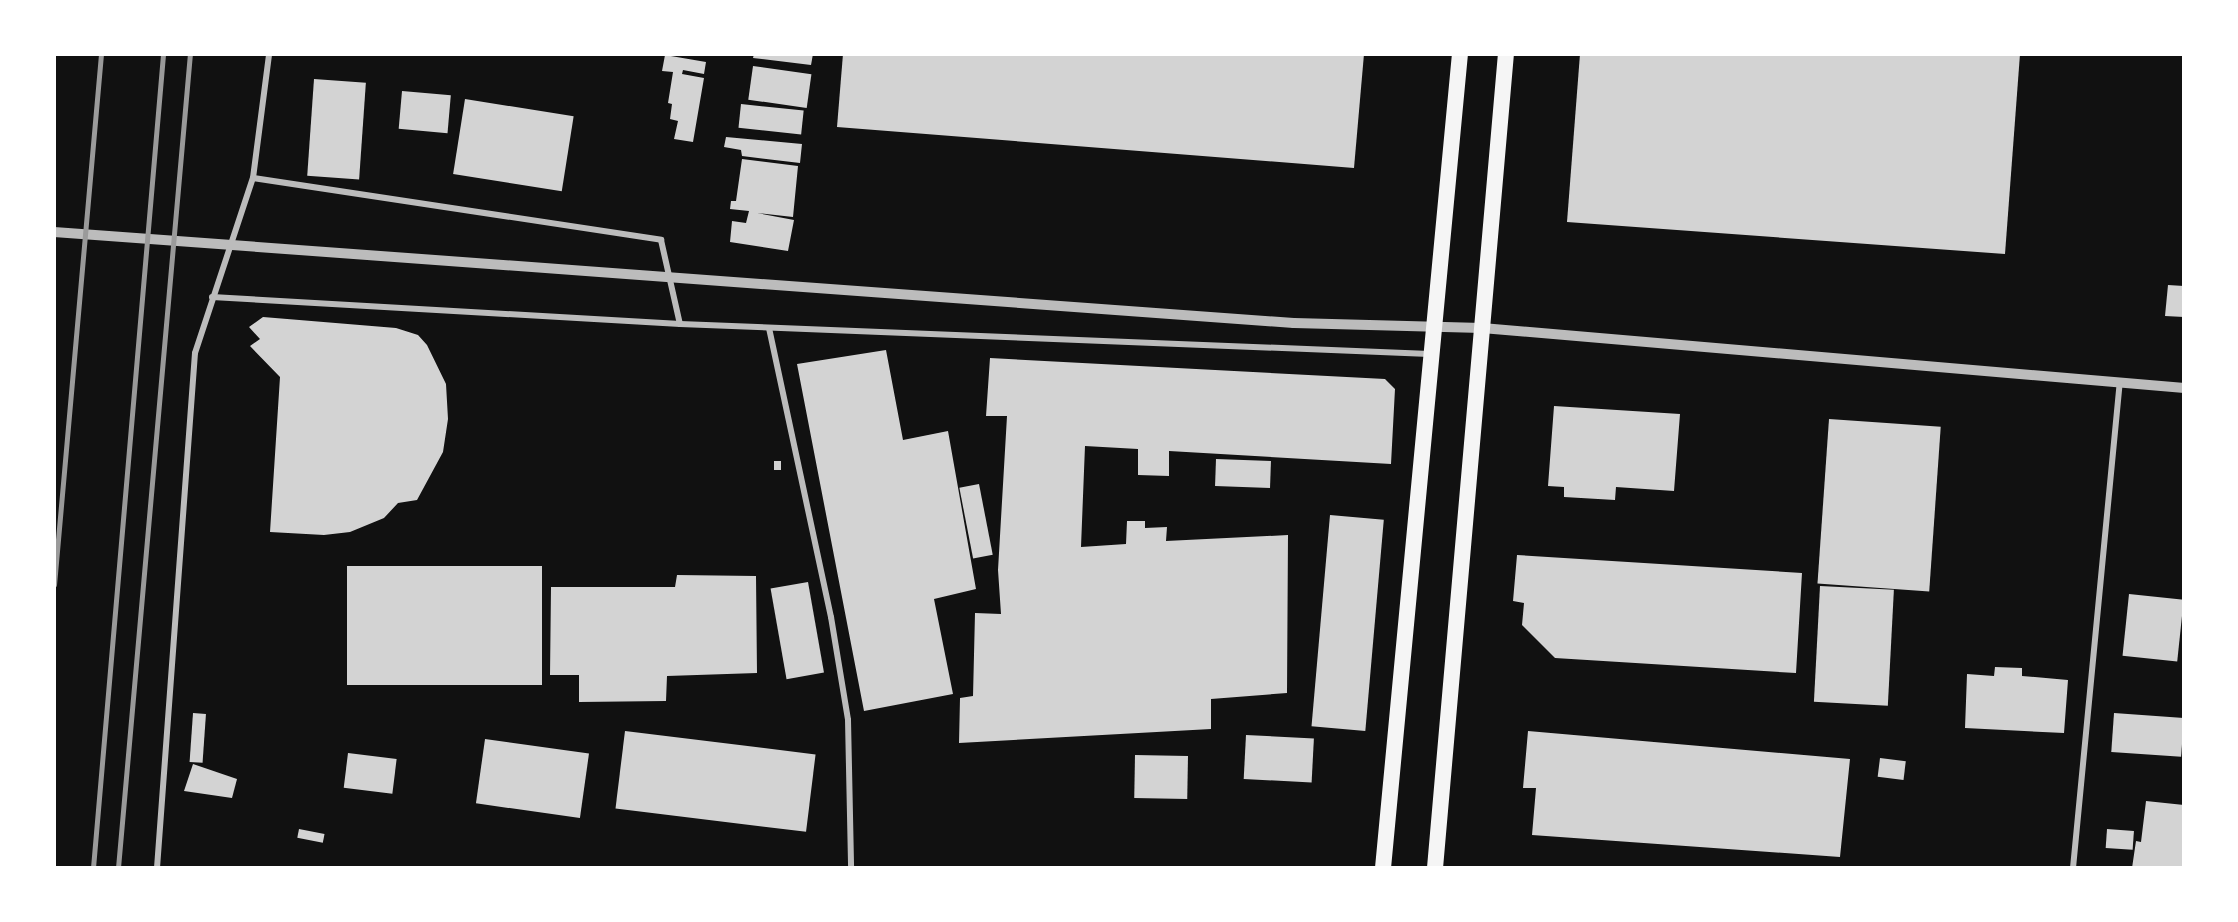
<!DOCTYPE html>
<style>
body{margin:0}
#map{position:relative;width:2238px;height:922px;overflow:hidden;background:#111;font-family:"Public Sans",sans-serif}
div>[style]{position:absolute}
.building>*{inset:0;background:#d3d3d3;transform-origin:0 0}
.minor>*{height:6px;margin:-3px;padding:0 3px;transform-origin:3px;border-radius:3px;background:#bcbcbc}
.tertiary>*{height:10px;margin:-5px;padding:0 5px;transform-origin:5px;border-radius:5px;background:#bcbcbc}
.trunk>*{height:16px;margin:-8px;padding:0 8px;transform-origin:8px;border-radius:8px;background:#f5f5f5}
.rail>*{height:4.5px;margin:-2.25px;padding:0 2.25px;transform-origin:2.25px;border-radius:2.25px;background:#9a9a9a}
span{translate:-50% -50%;white-space:nowrap;text-align:center;line-height:1.15;-webkit-text-stroke:4.5px #fff;paint-order:stroke}
.frame{position:absolute;inset:0;border:56px solid #fff;pointer-events:none}
</style>
<div id="map">
<div class="building">
<i style="clip-path:polygon(754px 54px,813px 54px,811px 65px,753px 58px)"></i>
<i style="clip-path:polygon(843px 54px,1364px 54px,1354px 168px,837px 127px)"></i>
<i style="clip-path:polygon(1580px 54px,2020px 54px,2005px 254px,1567px 222px)"></i>
<i style="clip-path:polygon(665px 55px,706px 62px,704px 74px,683px 70px,682px 74px,704px 78px,693px 142px,674px 139px,678px 121px,670px 119px,672px 104px,668px 103px,673px 72px,662px 71px)"></i>
<i style="left:753px;top:66px;width:59px;height:34px;rotate:8deg"></i>
<i style="left:314px;top:79px;width:52px;height:97px;rotate:4deg"></i>
<i style="left:402px;top:91px;width:49px;height:38px;rotate:5deg"></i>
<i style="left:465px;top:99px;width:110px;height:76px;rotate:9deg"></i>
<i style="left:741px;top:104px;width:63px;height:24px;rotate:6deg"></i>
<i style="clip-path:polygon(726px 137px,802px 144px,800px 163px,742px 156px,741px 150px,724px 147px)"></i>
<i style="clip-path:polygon(742px 159px,798px 166px,793px 217px,757px 213px,794px 220px,788px 251px,730px 242px,732px 221px,746px 223px,749px 211px,730px 209px,731px 201px,736px 201px)"></i>
<i style="clip-path:polygon(2168px 285px,2184px 286px,2184px 317px,2165px 316px)"></i>
<i style="clip-path:polygon(263px 317px,396px 328px,418px 335px,427px 345px,446px 384px,448px 419px,443px 452px,417px 500px,398px 503px,384px 518px,350px 532px,324px 535px,270px 532px,280px 377px,250px 346px,260px 339px,249px 327px)"></i>
<i style="clip-path:polygon(886px 350px,903px 440px,948px 431px,976px 589px,934px 599px,953px 694px,864px 711px,797px 364px)"></i>
<i style="clip-path:polygon(990px 358px,1385px 379px,1395px 389px,1391px 464px,1169px 451px,1169px 476px,1138px 475px,1138px 449px,1085px 446px,1081px 547px,1126px 544px,1127px 521px,1145px 521px,1145px 528px,1167px 527px,1166px 541px,1288px 535px,1287px 693px,1211px 699px,1211px 729px,959px 743px,960px 698px,973px 696px,975px 613px,1001px 614px,998px 570px,1007px 416px,986px 416px)"></i>
<i style="clip-path:polygon(1554px 406px,1680px 414px,1674px 491px,1616px 487px,1615px 500px,1564px 497px,1564px 487px,1548px 486px)"></i>
<i style="left:1829px;top:419px;width:112px;height:165px;rotate:4deg"></i>
<i style="left:1216px;top:459px;width:55px;height:27px;rotate:2deg"></i>
<i style="left:774px;top:461px;width:7px;height:9px"></i>
<i style="left:979px;top:484px;width:72px;height:20px;rotate:79deg"></i>
<i style="left:1330px;top:515px;width:54px;height:212px;rotate:5deg"></i>
<i style="clip-path:polygon(1517px 555px,1802px 573px,1796px 673px,1555px 658px,1522px 625px,1524px 603px,1513px 601px)"></i>
<i style="left:542px;top:566px;width:119px;height:195px;rotate:90deg"></i>
<i style="clip-path:polygon(677px 575px,756px 576px,757px 673px,667px 676px,666px 701px,579px 702px,579px 675px,550px 675px,551px 587px,675px 587px)"></i>
<i style="left:808px;top:582px;width:92px;height:38px;rotate:80deg"></i>
<i style="left:1820px;top:586px;width:74px;height:116px;rotate:3deg"></i>
<i style="left:2129px;top:594px;width:55px;height:62px;rotate:6deg"></i>
<i style="clip-path:polygon(1995px 667px,2022px 668px,2022px 676px,2068px 680px,2064px 733px,1965px 728px,1967px 674px,1994px 676px)"></i>
<i style="left:193px;top:713px;width:13px;height:49px;rotate:4deg"></i>
<i style="left:2114px;top:713px;width:70px;height:39px;rotate:4deg"></i>
<i style="left:625px;top:731px;width:192px;height:78px;rotate:7deg"></i>
<i style="clip-path:polygon(1528px 731px,1850px 759px,1840px 857px,1532px 835px,1536px 788px,1523px 788px)"></i>
<i style="left:1246px;top:735px;width:68px;height:44px;rotate:3deg"></i>
<i style="left:485px;top:739px;width:105px;height:65px;rotate:8deg"></i>
<i style="left:348px;top:753px;width:49px;height:35px;rotate:7deg"></i>
<i style="left:1135px;top:755px;width:53px;height:43px;rotate:1deg"></i>
<i style="left:1880px;top:758px;width:26px;height:19px;rotate:7deg"></i>
<i style="clip-path:polygon(193px 764px,237px 779px,232px 798px,184px 791px)"></i>
<i style="clip-path:polygon(2146px 801px,2184px 805px,2184px 868px,2132px 868px,2136px 841px,2141px 842px)"></i>
<i style="left:299px;top:829px;width:26px;height:9px;rotate:11deg"></i>
<i style="left:2107px;top:829px;width:27px;height:19px;rotate:4deg"></i>
</div>
<div class="minor">
<i style="left:253px;top:178px;width:413px;rotate:8.6deg"></i>
<i style="left:661px;top:240px;width:86px;rotate:77.3deg"></i>
<i style="left:212px;top:297px;width:469px;rotate:3.3deg"></i>
<i style="left:680px;top:324px;width:750px;rotate:2.29deg"></i>
<i style="left:769px;top:328px;width:296px;rotate:77.9deg"></i>
<i style="left:831px;top:617px;width:104px;rotate:80.6deg"></i>
<i style="left:848px;top:720px;width:148px;rotate:88.8deg"></i>
<i style="left:157px;top:868px;width:516px;rotate:-85.78deg"></i>
<i style="left:195px;top:353px;width:184px;rotate:-71.7deg"></i>
<i style="left:253px;top:178px;width:125px;rotate:-82.6deg"></i>
<i style="left:2073px;top:868px;width:486px;rotate:-84.5deg"></i>
</div>
<div class="tertiary">
<i style="left:54px;top:232px;width:1243px;rotate:4.2deg"></i>
<i style="left:1294px;top:323px;width:188px;rotate:1.5deg"></i>
<i style="left:1482px;top:328px;width:705px;rotate:4.89deg"></i>
</div>
<div class="trunk">
<i style="left:1383px;top:868px;width:818px;rotate:-84.6deg"></i>
<i style="left:1435px;top:868px;width:817px;rotate:-85.02deg"></i>
</div>
<div class="rail">
<i style="left:54px;top:585px;width:533px;rotate:-84.94deg"></i>
<i style="left:93px;top:868px;width:817px;rotate:-85.08deg"></i>
<i style="left:118px;top:868px;width:817px;rotate:-84.95deg"></i>
</div>
<div class="frame"></div>
</div>
